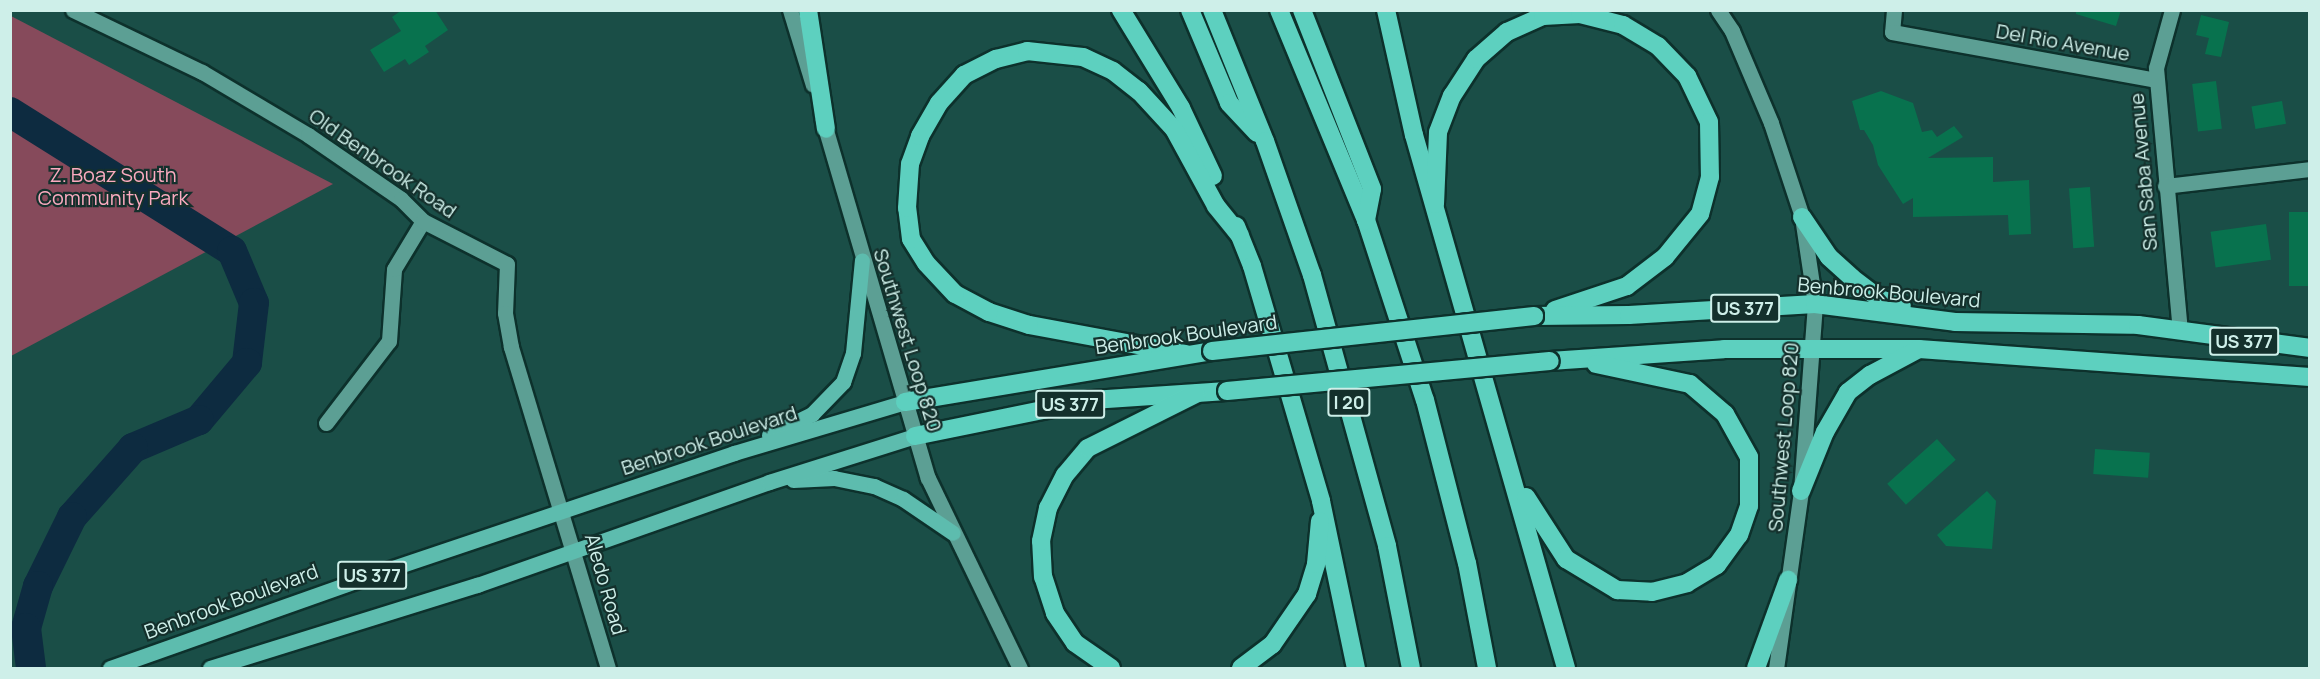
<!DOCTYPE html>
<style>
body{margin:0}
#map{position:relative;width:2320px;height:679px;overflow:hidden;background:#1a4e47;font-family:Manrope,sans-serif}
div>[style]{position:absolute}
.green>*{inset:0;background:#864a5b}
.river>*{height:30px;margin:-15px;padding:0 15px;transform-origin:15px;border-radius:15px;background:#0d2b40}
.building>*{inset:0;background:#08724e;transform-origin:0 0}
.roads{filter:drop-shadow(2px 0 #0d312c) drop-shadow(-2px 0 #0d312c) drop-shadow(0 2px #0d312c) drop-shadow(0 -2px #0d312c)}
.street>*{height:15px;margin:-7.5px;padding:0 7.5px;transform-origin:7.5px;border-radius:7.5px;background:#5c9f94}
.secondary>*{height:15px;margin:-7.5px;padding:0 7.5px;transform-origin:7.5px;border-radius:7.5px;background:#5c9f94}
.primary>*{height:15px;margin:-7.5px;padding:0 7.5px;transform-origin:7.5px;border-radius:7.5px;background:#5dbcae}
.highway>*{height:18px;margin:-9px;padding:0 9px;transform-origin:9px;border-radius:9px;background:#5dd0bf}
.rail>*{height:7px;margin-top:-3.5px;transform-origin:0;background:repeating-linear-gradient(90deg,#14302c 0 14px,#b8dbd5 0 28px);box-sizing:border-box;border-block:2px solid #b8dbd5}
.bridges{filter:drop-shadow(2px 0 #0d312c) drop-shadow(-2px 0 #0d312c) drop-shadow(0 2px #0d312c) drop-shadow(0 -2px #0d312c)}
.highway-bridge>*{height:18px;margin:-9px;padding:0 9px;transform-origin:9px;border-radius:9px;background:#5dd0bf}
span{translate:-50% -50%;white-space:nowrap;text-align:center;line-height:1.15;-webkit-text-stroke:4.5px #14302c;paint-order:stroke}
.shield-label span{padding:2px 4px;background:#14302c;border:2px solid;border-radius:4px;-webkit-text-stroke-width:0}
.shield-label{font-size:18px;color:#ceefe9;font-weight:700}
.street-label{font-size:20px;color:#ceefe9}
.park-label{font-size:20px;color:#fbabc0}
.frame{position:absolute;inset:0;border:12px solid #ceefe9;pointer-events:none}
</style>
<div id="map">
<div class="green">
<i style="clip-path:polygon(10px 16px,11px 16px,333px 184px,11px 356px)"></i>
</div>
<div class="river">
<i style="left:10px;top:112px;width:262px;rotate:32.1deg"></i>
<i style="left:232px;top:251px;width:56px;rotate:67.1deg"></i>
<i style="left:254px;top:303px;width:60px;rotate:96.7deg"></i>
<i style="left:247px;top:363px;width:75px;rotate:130.1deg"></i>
<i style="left:199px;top:420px;width:72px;rotate:157deg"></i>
<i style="left:133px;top:448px;width:92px;rotate:131.5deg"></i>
<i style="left:72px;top:517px;width:77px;rotate:116.2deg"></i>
<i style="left:38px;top:586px;width:44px;rotate:105.9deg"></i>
<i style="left:26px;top:628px;width:40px;rotate:82.9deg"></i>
</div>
<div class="building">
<i style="clip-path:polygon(402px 10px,435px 10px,448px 30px,425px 46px,429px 52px,409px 65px,405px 59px,384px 72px,370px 50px,401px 31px,392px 17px)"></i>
<i style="clip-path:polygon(2076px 10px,2121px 10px,2116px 26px,2076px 14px)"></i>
<i style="clip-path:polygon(2201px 15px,2229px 22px,2221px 57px,2205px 54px,2209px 38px,2196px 35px)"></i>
<i style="left:2216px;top:81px;width:48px;height:24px;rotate:83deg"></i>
<i style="clip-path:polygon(1881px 91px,1913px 103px,1922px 132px,1932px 130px,1937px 137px,1954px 126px,1963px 137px,1928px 158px,1993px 157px,1993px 182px,2029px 180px,2031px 234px,2009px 235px,2008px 215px,1913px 217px,1913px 198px,1903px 204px,1878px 165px,1873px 145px,1864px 130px,1860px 130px,1852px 101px)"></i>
<i style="left:2282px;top:101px;width:23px;height:31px;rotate:80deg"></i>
<i style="left:2090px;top:187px;width:60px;height:21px;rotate:86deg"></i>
<i style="left:2289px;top:212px;width:21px;height:74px"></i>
<i style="left:2266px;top:224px;width:36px;height:56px;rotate:82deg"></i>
<i style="left:1937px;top:439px;width:28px;height:67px;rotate:48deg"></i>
<i style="left:2095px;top:449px;width:55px;height:25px;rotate:4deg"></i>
<i style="clip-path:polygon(1987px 491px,1996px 501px,1992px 549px,1946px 546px,1937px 535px)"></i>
</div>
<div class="roads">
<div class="street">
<i style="left:1894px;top:10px;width:22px;rotate:95deg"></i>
<i style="left:1892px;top:32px;width:268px;rotate:10.3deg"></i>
<i style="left:2172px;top:10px;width:60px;rotate:105.4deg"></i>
<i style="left:2156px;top:68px;width:264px;rotate:84.8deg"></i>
<i style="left:2165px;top:186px;width:146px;rotate:-6.7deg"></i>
<i style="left:326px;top:423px;width:103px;rotate:-52.5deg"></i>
<i style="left:389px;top:341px;width:72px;rotate:-86deg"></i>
<i style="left:394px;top:269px;width:56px;rotate:-58.9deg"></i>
</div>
<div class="secondary">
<i style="left:73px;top:10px;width:143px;rotate:25.7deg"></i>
<i style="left:202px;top:72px;width:123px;rotate:30.7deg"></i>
<i style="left:308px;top:135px;width:113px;rotate:34.5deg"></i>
<i style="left:401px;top:199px;width:31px;rotate:45deg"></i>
<i style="left:423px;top:221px;width:94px;rotate:27.1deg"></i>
<i style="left:507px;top:264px;width:49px;rotate:92.3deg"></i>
<i style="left:505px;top:313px;width:35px;rotate:80deg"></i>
<i style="left:511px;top:347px;width:335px;rotate:73.2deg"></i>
<i style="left:790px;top:10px;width:78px;rotate:73deg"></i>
<i style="left:1718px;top:10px;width:25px;rotate:56deg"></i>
<i style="left:1732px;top:31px;width:100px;rotate:67deg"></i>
<i style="left:1771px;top:123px;width:99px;rotate:71.7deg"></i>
<i style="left:1802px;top:217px;width:88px;rotate:81.5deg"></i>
<i style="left:1815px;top:304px;width:188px;rotate:94.3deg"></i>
<i style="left:1801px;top:491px;width:179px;rotate:98deg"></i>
<i style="left:823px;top:120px;width:373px;rotate:73.7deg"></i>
<i style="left:928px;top:478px;width:211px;rotate:64.2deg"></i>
</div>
<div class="primary">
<i style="left:769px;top:435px;width:48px;rotate:-26deg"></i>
<i style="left:812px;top:414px;width:45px;rotate:-45.9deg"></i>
<i style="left:843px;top:382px;width:31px;rotate:-71deg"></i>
<i style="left:853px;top:353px;width:93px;rotate:-84.5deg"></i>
<i style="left:793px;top:480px;width:41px;rotate:-2.8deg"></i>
<i style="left:834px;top:478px;width:41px;rotate:11.3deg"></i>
<i style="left:874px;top:486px;width:32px;rotate:24deg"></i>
<i style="left:903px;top:499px;width:60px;rotate:34.2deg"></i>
<i style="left:110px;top:668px;width:281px;rotate:-19.5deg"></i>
<i style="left:375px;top:574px;width:379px;rotate:-18.6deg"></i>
<i style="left:734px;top:453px;width:178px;rotate:-16.6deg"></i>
<i style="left:210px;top:668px;width:280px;rotate:-17.3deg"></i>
<i style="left:477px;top:585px;width:310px;rotate:-19.4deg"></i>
<i style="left:769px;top:482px;width:153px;rotate:-17.5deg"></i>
</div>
<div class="highway">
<i style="left:808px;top:10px;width:120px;rotate:81.4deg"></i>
<i style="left:1121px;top:10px;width:115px;rotate:58.5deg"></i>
<i style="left:1181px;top:108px;width:75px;rotate:64.8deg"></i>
<i style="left:1190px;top:10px;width:101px;rotate:67.2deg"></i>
<i style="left:1229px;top:103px;width:41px;rotate:47deg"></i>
<i style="left:1212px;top:10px;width:141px;rotate:68deg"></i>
<i style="left:1265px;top:141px;width:142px;rotate:70.7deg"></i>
<i style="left:1312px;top:275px;width:281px;rotate:74.5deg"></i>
<i style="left:1387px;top:546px;width:124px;rotate:78.9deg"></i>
<i style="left:1279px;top:10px;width:227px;rotate:67.5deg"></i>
<i style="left:1366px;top:220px;width:189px;rotate:71.9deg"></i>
<i style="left:1425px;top:400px;width:168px;rotate:75.6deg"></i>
<i style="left:1467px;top:563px;width:107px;rotate:79.2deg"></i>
<i style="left:1302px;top:10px;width:192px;rotate:68.6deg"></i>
<i style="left:1372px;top:189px;width:32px;rotate:101deg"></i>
<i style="left:1386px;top:10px;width:128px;rotate:77.4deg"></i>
<i style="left:1414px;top:135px;width:554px;rotate:74.08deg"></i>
<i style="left:1435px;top:204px;width:72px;rotate:-87.6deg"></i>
<i style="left:1438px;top:132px;width:39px;rotate:-69deg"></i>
<i style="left:1452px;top:96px;width:44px;rotate:-57deg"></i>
<i style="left:1476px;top:59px;width:41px;rotate:-41.1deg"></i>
<i style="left:1507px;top:32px;width:39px;rotate:-24deg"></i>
<i style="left:1543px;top:16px;width:37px;rotate:-3deg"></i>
<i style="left:1580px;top:14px;width:44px;rotate:14.3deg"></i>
<i style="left:1623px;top:25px;width:41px;rotate:31deg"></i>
<i style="left:1658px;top:46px;width:42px;rotate:46deg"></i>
<i style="left:1687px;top:76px;width:51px;rotate:64.4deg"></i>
<i style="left:1709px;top:122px;width:55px;rotate:89deg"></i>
<i style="left:1710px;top:177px;width:38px;rotate:105deg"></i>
<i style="left:1700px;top:214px;width:55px;rotate:129.1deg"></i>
<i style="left:1665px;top:257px;width:48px;rotate:142.7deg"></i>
<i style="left:1627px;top:286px;width:76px;rotate:161.6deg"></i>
<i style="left:1802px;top:217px;width:48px;rotate:56deg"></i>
<i style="left:1829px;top:257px;width:31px;rotate:42deg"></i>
<i style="left:1852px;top:278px;width:35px;rotate:37deg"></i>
<i style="left:1880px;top:299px;width:23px;rotate:18deg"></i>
<i style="left:1236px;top:226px;width:43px;rotate:68.2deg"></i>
<i style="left:1252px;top:266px;width:245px;rotate:73.6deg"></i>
<i style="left:1321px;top:501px;width:171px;rotate:78.2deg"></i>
<i style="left:1534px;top:316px;width:95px;rotate:-0.6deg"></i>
<i style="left:1629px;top:315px;width:186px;rotate:-3.4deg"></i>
<i style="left:1815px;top:304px;width:141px;rotate:7.3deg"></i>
<i style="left:1955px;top:322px;width:183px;rotate:0.9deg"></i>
<i style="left:2138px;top:325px;width:174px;rotate:7.6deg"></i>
<i style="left:1186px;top:354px;width:160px;rotate:-169.5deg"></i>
<i style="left:1029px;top:325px;width:42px;rotate:-162deg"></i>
<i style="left:989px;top:312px;width:38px;rotate:-152deg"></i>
<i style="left:955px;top:294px;width:42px;rotate:-133.1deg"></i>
<i style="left:926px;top:263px;width:28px;rotate:-122deg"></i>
<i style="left:911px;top:239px;width:31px;rotate:-97deg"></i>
<i style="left:907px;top:208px;width:44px;rotate:-86.1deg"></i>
<i style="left:910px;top:164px;width:30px;rotate:-70deg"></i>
<i style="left:920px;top:136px;width:38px;rotate:-60deg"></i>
<i style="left:939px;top:103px;width:38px;rotate:-48deg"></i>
<i style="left:964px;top:75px;width:36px;rotate:-27deg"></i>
<i style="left:996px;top:59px;width:32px;rotate:-14deg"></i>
<i style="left:1027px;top:51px;width:56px;rotate:6.1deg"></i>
<i style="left:1083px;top:57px;width:33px;rotate:25deg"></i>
<i style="left:1113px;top:71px;width:33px;rotate:38deg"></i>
<i style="left:1139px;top:91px;width:52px;rotate:47.4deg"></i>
<i style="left:1174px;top:129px;width:88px;rotate:61.4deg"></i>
<i style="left:1216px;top:206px;width:38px;rotate:51deg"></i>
<i style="left:1550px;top:361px;width:174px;rotate:-3.9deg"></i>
<i style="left:1724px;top:349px;width:195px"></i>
<i style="left:1919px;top:349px;width:392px;rotate:4.1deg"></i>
<i style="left:905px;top:402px;width:311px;rotate:-9.4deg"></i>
<i style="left:915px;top:436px;width:181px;rotate:-11.5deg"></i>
<i style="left:1092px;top:400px;width:135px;rotate:-3.8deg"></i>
<i style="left:1801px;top:491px;width:64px;rotate:-67.9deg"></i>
<i style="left:1825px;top:432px;width:46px;rotate:-60.1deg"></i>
<i style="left:1848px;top:392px;width:28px;rotate:-38deg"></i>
<i style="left:1870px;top:375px;width:53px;rotate:-28deg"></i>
<i style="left:1526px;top:497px;width:74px;rotate:57.2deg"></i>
<i style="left:1566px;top:559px;width:60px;rotate:31.3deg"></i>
<i style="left:1617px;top:590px;width:35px;rotate:3deg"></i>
<i style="left:1652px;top:592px;width:36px;rotate:-14deg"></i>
<i style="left:1687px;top:583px;width:35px;rotate:-31deg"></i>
<i style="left:1717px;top:565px;width:37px;rotate:-54deg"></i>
<i style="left:1739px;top:535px;width:31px;rotate:-71deg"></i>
<i style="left:1749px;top:506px;width:49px;rotate:-90deg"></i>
<i style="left:1749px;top:457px;width:49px;rotate:-119.2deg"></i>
<i style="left:1725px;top:414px;width:46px;rotate:-139.4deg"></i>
<i style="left:1690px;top:384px;width:96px;rotate:-168deg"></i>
<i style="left:1111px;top:668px;width:44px;rotate:-145.2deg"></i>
<i style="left:1075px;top:643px;width:36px;rotate:-124deg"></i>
<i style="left:1055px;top:613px;width:38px;rotate:-108deg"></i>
<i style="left:1043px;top:577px;width:36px;rotate:-93deg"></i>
<i style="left:1041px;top:541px;width:34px;rotate:-78deg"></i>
<i style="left:1048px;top:508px;width:37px;rotate:-63deg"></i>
<i style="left:1065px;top:475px;width:35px;rotate:-50deg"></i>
<i style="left:1088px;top:448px;width:121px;rotate:-26.6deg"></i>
<i style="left:1241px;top:668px;width:39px;rotate:-37deg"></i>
<i style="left:1272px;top:645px;width:62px;rotate:-55.5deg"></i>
<i style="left:1307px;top:594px;width:31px;rotate:-73deg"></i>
<i style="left:1316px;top:564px;width:43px;rotate:-84.7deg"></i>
<i style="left:1756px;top:668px;width:94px;rotate:-70deg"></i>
</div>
</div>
<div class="rail">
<i style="left:10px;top:668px;width:2px"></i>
</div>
<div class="bridges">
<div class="highway-bridge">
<i style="left:1212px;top:351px;width:324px;rotate:-6.2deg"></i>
<i style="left:1227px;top:391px;width:324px;rotate:-5.3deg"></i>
</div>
</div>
<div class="shield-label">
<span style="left:1745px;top:308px">US 377</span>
<span style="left:2244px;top:341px">US 377</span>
<span style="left:1349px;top:402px">I 20</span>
<span style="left:1070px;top:404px">US 377</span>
<span style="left:372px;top:575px">US 377</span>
</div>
<div class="street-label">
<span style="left:2063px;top:42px;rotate:10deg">Del Rio Avenue</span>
<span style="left:383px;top:163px;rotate:35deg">Old Benbrook Road</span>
<span style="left:2143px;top:172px;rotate:-95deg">San Saba Avenue</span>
<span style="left:1889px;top:292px;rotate:5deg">Benbrook Boulevard</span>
<span style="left:1186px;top:334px;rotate:-8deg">Benbrook Boulevard</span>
<span style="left:908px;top:340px;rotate:73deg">Southwest Loop 820</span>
<span style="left:1783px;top:437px;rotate:-85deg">Southwest Loop 820</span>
<span style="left:709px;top:440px;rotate:-18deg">Benbrook Boulevard</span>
<span style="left:606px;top:584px;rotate:74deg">Aledo Road</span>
<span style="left:231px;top:601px;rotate:-20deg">Benbrook Boulevard</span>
</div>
<div class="park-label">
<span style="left:113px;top:186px">Z. Boaz South<br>Community Park</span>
</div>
<div class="frame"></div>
</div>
